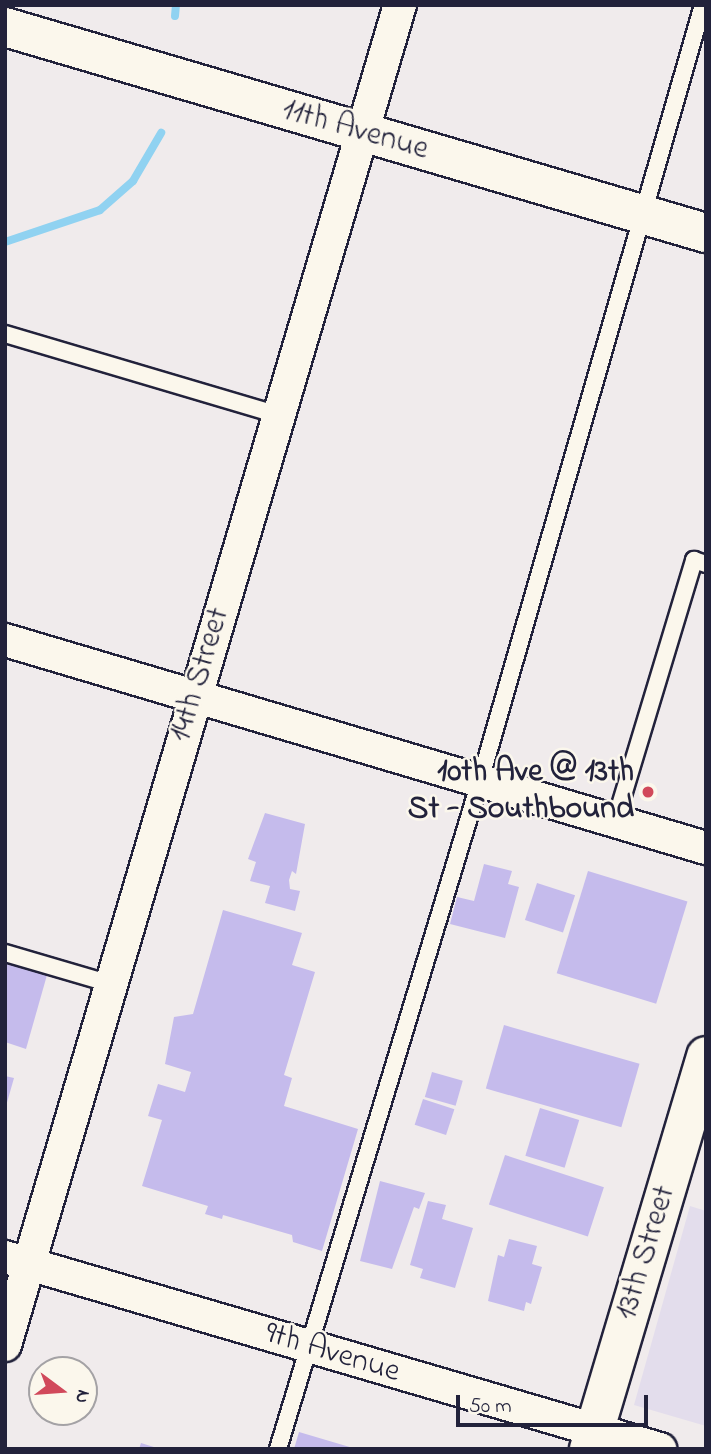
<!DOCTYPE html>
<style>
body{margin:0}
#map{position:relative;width:711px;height:1454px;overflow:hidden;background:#f0ebec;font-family:"Indie Flower",sans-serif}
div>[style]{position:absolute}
.built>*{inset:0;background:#e3ddec}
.stream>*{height:8px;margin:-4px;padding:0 4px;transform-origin:4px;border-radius:4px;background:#90d2f1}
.building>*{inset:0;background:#c5bbec;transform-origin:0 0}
.roads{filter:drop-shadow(2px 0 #22223b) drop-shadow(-2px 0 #22223b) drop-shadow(0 2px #22223b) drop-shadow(0 -2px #22223b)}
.service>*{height:16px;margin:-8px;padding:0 8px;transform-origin:8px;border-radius:8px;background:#fbf7ec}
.minor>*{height:32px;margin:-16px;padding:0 16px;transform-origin:16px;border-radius:16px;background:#fbf7ec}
.tertiary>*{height:38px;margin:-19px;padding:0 19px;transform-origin:19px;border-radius:19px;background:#fbf7ec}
.secondary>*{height:38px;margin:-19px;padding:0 19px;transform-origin:19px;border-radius:19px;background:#fbf7ec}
.dots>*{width:19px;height:19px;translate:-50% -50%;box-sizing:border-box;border:4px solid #fbf7ec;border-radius:50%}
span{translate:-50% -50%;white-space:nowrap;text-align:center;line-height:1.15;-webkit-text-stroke:5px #fbf7ec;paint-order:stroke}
.street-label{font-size:32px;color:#22223b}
.poi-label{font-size:32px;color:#22223b;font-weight:700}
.right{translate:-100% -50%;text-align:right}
.frame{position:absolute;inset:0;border:7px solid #22223b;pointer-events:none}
.north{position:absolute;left:28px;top:1356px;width:70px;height:70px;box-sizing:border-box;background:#fbf7ec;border:2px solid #a4a2a5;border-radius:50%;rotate:106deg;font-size:19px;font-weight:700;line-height:28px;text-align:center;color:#22223b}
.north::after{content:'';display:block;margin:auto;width:24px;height:32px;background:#d1495b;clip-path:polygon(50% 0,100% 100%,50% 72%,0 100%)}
.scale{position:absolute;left:456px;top:1395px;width:192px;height:32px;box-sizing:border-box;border:4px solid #22223b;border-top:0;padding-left:9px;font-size:21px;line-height:24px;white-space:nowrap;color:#22223b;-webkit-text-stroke:5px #fbf7ec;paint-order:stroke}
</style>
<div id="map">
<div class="built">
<i style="clip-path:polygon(690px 1206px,706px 1211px,706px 1426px,634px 1405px)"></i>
</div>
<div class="stream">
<i style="left:175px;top:16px;width:11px;rotate:-85deg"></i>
<i style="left:5px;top:242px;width:100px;rotate:-18.6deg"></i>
<i style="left:100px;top:210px;width:44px;rotate:-41.3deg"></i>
<i style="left:133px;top:181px;width:56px;rotate:-59.7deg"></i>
</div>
<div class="building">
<i style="clip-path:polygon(265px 813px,305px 824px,296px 874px,292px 871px,289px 880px,290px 889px,300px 891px,295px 911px,265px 903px,270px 886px,250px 881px,256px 862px,248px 859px)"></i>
<i style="clip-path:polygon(484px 864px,512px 871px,508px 884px,519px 887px,505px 938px,450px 924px,457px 897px,474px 901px)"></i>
<i style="left:588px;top:871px;width:104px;height:107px;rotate:17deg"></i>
<i style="left:537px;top:883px;width:40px;height:39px;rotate:18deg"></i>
<i style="clip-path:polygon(223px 910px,302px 933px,292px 965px,315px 972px,284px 1075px,292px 1078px,284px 1106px,358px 1129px,322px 1251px,293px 1242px,292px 1235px,223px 1215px,222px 1219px,205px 1214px,208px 1206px,142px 1186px,162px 1120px,148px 1116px,158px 1084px,185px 1092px,191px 1072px,165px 1064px,174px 1017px,193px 1014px)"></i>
<i style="clip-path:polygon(5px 962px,47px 975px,26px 1049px,5px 1042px)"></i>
<i style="left:504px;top:1025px;width:141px;height:66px;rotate:16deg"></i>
<i style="left:432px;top:1072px;width:32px;height:26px;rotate:16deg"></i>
<i style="clip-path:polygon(5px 1076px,14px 1078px,6px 1106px,5px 1106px)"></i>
<i style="left:423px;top:1099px;width:33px;height:27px;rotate:18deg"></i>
<i style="left:540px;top:1108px;width:41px;height:50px;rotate:17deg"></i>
<i style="left:505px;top:1155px;width:104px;height:52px;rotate:18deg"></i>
<i style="clip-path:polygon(380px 1181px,425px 1193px,419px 1209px,414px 1207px,392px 1269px,360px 1261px)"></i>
<i style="clip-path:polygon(428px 1201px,446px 1205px,442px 1219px,473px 1228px,455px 1288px,420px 1278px,423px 1269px,410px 1265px)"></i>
<i style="clip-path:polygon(509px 1239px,537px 1246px,532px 1264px,542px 1267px,531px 1304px,526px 1302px,524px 1311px,488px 1301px,498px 1255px,504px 1257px)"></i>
<i style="clip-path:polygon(299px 1432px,353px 1448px,353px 1449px,294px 1449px)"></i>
<i style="clip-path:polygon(141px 1443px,157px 1448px,156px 1449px,139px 1449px)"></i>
</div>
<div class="roads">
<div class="service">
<i style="left:5px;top:334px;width:286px;rotate:16.5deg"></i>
<i style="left:615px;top:822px;width:274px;rotate:-73.2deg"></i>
<i style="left:694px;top:560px;width:13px;rotate:18deg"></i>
<i style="left:5px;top:953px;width:110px;rotate:16.3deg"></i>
<i style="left:278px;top:1449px;width:698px;rotate:-73.17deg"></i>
<i style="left:480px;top:781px;width:807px;rotate:-73.97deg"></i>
</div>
<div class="minor">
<i style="left:5px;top:640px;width:731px;rotate:16.53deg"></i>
<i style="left:5px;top:1257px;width:683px;rotate:16.34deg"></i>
<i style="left:5px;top:1345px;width:1397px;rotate:-73.58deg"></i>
</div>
<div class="tertiary">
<i style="left:589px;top:1449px;width:410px;rotate:-73.4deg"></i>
</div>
<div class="secondary">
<i style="left:5px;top:27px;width:731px;rotate:16.38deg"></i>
</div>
</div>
<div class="dots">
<i style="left:648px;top:792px;background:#d1495b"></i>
</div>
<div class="street-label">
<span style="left:355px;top:131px;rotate:16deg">11th Avenue</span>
<span style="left:201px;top:675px;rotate:-73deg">14th Street</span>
<span style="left:647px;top:1253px;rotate:-73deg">13th Street</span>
<span style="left:332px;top:1354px;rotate:17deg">9th Avenue</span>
</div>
<div class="poi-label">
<span class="right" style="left:634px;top:792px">10th Ave @ 13th<br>St - Southbound</span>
</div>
<div class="frame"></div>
<div class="north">N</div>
<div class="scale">50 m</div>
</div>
